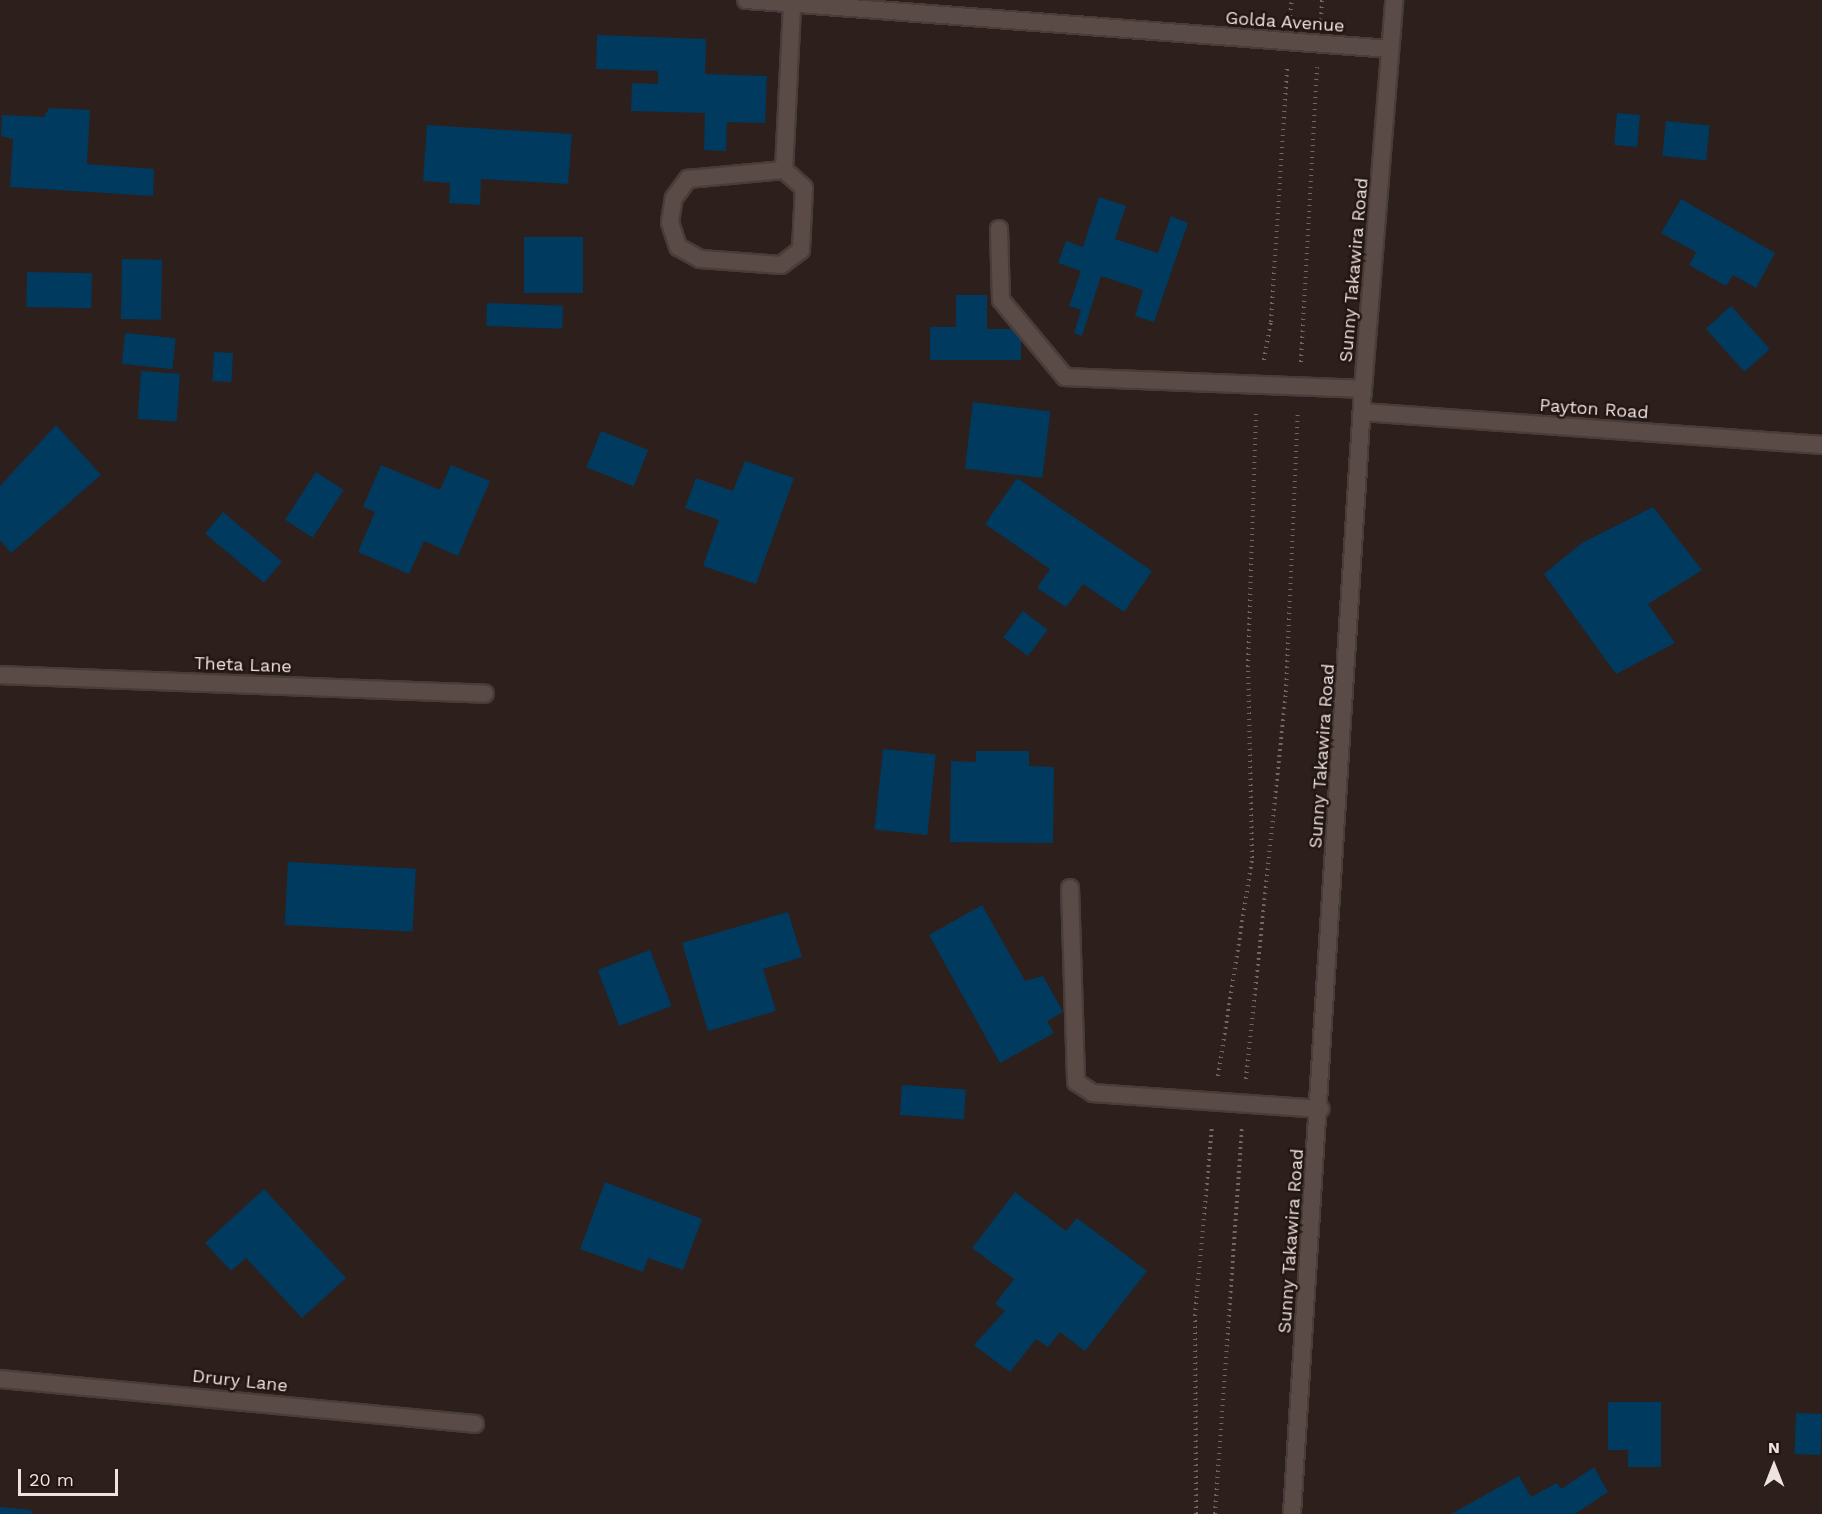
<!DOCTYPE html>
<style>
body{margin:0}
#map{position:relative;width:1822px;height:1514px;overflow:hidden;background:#2d1f1b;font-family:"Work Sans",sans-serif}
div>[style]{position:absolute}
.building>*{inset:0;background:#003a5f;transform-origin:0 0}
.path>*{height:4px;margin-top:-2px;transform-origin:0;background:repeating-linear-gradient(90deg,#736663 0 1.5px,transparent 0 6px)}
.roads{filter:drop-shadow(2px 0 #483d3b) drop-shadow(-2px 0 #483d3b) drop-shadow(0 2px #483d3b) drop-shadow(0 -2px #483d3b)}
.service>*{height:16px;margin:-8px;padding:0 8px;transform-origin:8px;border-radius:8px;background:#5b4b47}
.minor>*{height:16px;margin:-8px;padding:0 8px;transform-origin:8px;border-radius:8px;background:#5b4b47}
.secondary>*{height:16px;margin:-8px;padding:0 8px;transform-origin:8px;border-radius:8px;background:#5b4b47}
span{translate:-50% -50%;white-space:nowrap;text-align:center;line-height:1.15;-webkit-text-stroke:5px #231612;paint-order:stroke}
.street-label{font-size:18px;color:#ede3e1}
.north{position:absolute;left:1744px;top:1436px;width:60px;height:60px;-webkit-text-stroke:4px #231612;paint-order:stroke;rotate:0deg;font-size:16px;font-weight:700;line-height:24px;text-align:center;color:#ede3e1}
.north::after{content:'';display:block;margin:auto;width:21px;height:27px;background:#ede3e1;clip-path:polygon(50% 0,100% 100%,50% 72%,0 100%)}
.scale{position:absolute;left:18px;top:1469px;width:100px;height:27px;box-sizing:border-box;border:3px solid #ede3e1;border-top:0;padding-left:8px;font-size:18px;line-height:21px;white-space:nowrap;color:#ede3e1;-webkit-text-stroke:4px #231612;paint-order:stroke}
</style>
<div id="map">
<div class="building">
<i style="clip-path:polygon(597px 35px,706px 39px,705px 74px,767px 76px,765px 123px,727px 122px,726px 151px,704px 150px,705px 113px,631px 111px,632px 83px,658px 84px,658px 71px,596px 69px)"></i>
<i style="clip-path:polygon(49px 108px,90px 110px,87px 164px,154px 169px,153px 196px,10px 187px,13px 139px,1px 136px,2px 115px,44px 117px)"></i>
<i style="left:1617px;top:113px;width:23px;height:32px;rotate:5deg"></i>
<i style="left:1666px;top:121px;width:44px;height:35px;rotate:6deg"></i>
<i style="clip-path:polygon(427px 125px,572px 134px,568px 184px,481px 179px,480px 205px,449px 203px,450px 183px,423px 181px)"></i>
<i style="clip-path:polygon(1099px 197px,1126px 206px,1115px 239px,1158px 253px,1171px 216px,1188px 223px,1154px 322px,1135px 316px,1143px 290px,1101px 276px,1082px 336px,1074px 333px,1081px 310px,1069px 306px,1081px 271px,1058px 263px,1066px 241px,1083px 247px)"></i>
<i style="clip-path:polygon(1681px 199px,1775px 253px,1756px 288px,1733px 275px,1726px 286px,1689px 265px,1696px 252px,1661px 233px)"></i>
<i style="left:524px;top:237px;width:59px;height:56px"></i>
<i style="left:122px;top:259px;width:40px;height:60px;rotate:1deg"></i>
<i style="left:27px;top:272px;width:65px;height:35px;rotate:1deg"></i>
<i style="clip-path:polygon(956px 295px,987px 295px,987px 329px,1021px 329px,1021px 360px,930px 360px,930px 327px,956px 327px)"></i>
<i style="left:487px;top:303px;width:76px;height:23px;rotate:2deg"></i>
<i style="left:1731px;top:306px;width:58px;height:34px;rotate:48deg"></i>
<i style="left:125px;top:333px;width:51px;height:31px;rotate:6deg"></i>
<i style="left:214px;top:352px;width:19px;height:29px;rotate:3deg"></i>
<i style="left:141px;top:371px;width:39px;height:48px;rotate:4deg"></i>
<i style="left:973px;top:402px;width:78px;height:67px;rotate:7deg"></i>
<i style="clip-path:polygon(56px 425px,101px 475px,11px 553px,0 540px,0 486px)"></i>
<i style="left:601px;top:431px;width:51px;height:39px;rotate:22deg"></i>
<i style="clip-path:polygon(745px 461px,794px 478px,756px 584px,703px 566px,719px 520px,685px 508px,696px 478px,733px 491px)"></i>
<i style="clip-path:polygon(381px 465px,440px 490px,451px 465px,490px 481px,458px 556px,424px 541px,409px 574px,358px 552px,375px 512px,363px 507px)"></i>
<i style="left:316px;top:472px;width:33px;height:57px;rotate:33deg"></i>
<i style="clip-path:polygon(1017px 478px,1152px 571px,1124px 612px,1083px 584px,1066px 607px,1037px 588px,1050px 569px,985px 524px)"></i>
<i style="clip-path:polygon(1653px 507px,1702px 570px,1648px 604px,1675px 643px,1616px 674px,1544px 574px,1582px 543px)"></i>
<i style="left:223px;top:512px;width:77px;height:28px;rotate:40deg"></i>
<i style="left:1023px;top:611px;width:31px;height:33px;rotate:37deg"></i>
<i style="left:883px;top:749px;width:53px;height:81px;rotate:6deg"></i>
<i style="clip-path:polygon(976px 751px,1029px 751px,1029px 766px,1054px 767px,1053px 843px,950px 842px,951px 761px,976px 762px)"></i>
<i style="left:288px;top:862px;width:128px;height:63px;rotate:3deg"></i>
<i style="clip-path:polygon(982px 905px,1025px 981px,1043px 976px,1063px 1012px,1047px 1021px,1054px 1033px,1000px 1063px,929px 935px)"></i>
<i style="clip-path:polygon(788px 912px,802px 957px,763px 969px,776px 1011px,708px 1031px,682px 943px)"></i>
<i style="left:650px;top:950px;width:60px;height:56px;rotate:69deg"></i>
<i style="left:902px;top:1085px;width:64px;height:30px;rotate:4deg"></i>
<i style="clip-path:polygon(605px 1182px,702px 1219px,683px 1270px,648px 1258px,643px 1272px,580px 1249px)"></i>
<i style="clip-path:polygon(264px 1189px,346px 1278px,302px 1318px,246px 1258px,231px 1271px,205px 1243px)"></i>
<i style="clip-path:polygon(1015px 1192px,1066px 1231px,1077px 1218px,1147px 1271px,1085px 1351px,1060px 1332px,1048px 1347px,1036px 1339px,1010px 1372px,974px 1345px,1005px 1311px,995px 1304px,1014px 1279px,972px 1248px)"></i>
<i style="clip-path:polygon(1608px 1402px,1661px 1402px,1661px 1467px,1628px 1467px,1628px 1450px,1608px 1450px)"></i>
<i style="left:1796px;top:1413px;width:26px;height:41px;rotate:2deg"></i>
<i style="clip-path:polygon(1594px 1467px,1608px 1492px,1575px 1514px,1451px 1514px,1519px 1476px,1531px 1497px,1557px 1483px,1561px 1489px)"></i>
<i style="clip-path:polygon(0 1507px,31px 1510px,33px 1514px,0 1514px)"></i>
</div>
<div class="path">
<i style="left:1290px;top:16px;width:16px;rotate:-83deg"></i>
<i style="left:1321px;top:20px;width:20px;rotate:-87deg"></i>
<i style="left:1264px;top:360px;width:39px;rotate:-80deg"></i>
<i style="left:1271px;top:322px;width:256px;rotate:-86.4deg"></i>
<i style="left:1301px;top:362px;width:295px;rotate:-86.9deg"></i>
<i style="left:1218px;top:1076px;width:221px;rotate:-81.1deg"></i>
<i style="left:1252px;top:858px;width:191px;rotate:-91.2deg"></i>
<i style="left:1248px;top:667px;width:258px;rotate:-88.2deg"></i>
<i style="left:1246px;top:1079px;width:389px;rotate:-84.1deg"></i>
<i style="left:1286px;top:692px;width:281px;rotate:-87.6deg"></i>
<i style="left:1196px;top:1514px;width:198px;rotate:-90.3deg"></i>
<i style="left:1195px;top:1316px;width:191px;rotate:-84.9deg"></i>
<i style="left:1215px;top:1514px;width:386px;rotate:-86deg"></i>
</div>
<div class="roads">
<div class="service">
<i style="left:784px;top:170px;width:27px;rotate:42deg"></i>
<i style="left:804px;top:188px;width:62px;rotate:92.8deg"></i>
<i style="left:801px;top:250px;width:25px;rotate:143deg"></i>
<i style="left:781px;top:265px;width:81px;rotate:-175.8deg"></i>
<i style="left:700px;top:259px;width:25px;rotate:-151deg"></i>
<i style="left:678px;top:247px;width:26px;rotate:-108deg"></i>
<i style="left:670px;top:222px;width:24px;rotate:-81deg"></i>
<i style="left:674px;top:198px;width:24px;rotate:-54deg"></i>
<i style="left:688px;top:179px;width:96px;rotate:-5.4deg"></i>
<i style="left:784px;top:170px;width:166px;rotate:-87.2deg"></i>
<i style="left:999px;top:229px;width:71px;rotate:88.4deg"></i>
<i style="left:1001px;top:300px;width:100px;rotate:50.3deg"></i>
<i style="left:1065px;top:377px;width:298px;rotate:2.3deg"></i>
<i style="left:1070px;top:888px;width:194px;rotate:88.2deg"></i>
<i style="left:1076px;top:1082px;width:20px;rotate:33deg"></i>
<i style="left:1093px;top:1093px;width:228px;rotate:4deg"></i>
</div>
<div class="minor">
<i style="left:746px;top:0;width:646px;rotate:4.35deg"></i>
<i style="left:1363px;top:412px;width:460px;rotate:4.1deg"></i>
<i style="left:0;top:675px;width:485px;rotate:2.2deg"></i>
<i style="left:0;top:1379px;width:477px;rotate:5.4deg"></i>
</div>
<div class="secondary">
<i style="left:1292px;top:1514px;width:1127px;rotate:-86.39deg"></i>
<i style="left:1363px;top:389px;width:390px;rotate:-85.4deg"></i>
</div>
</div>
<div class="street-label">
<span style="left:1285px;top:22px;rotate:4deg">Golda Avenue</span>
<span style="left:1354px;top:270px;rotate:-85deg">Sunny Takawira Road</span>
<span style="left:1594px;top:409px;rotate:4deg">Payton Road</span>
<span style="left:243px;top:665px;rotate:2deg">Theta Lane</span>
<span style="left:1322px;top:756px;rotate:-86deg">Sunny Takawira Road</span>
<span style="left:1291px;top:1241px;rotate:-86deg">Sunny Takawira Road</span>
<span style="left:240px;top:1381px;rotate:6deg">Drury Lane</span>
</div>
<div class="north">N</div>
<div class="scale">20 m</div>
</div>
